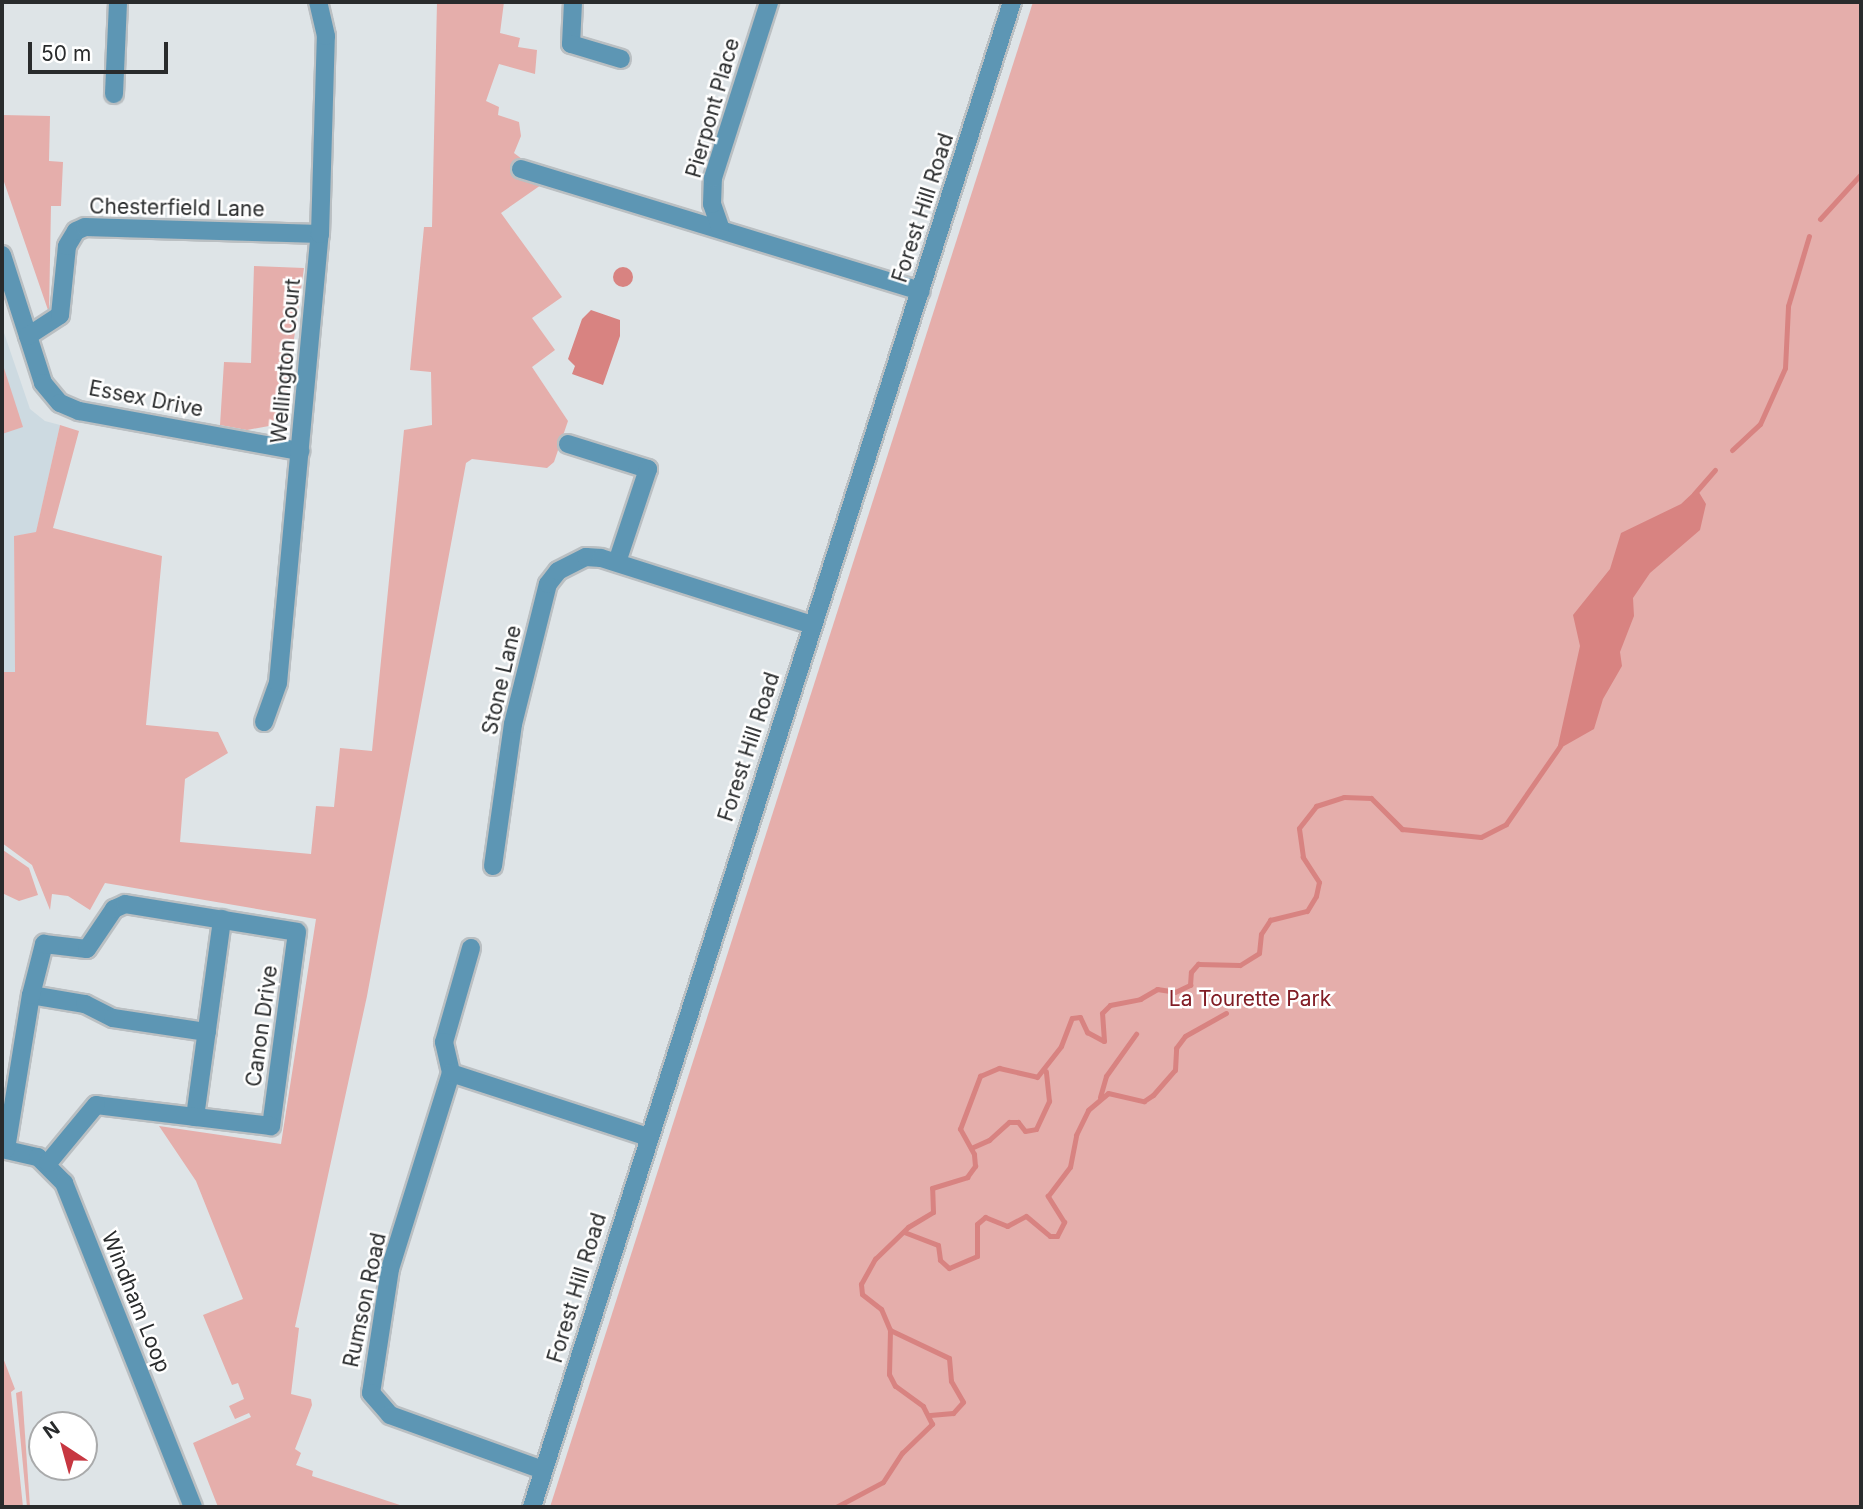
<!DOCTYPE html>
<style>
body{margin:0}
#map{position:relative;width:1863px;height:1509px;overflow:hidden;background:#dee4e7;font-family:Inter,sans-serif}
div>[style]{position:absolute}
.built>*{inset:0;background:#cddae1}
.green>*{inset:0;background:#e5aeab}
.water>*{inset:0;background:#d88381}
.round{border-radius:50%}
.stream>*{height:5px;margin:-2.5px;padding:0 2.5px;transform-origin:2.5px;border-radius:2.5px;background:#d88381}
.roads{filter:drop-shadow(2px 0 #babfc2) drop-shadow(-2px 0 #babfc2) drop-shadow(0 2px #babfc2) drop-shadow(0 -2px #babfc2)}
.minor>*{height:18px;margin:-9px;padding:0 9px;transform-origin:9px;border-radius:9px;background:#5d96b4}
.tertiary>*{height:18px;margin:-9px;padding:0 9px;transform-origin:9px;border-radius:9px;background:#5d96b4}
span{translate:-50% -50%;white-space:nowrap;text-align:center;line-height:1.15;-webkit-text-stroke:5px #fff;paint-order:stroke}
.street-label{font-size:21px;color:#292b2c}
.park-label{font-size:21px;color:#811d25}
.frame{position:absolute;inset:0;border:4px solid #292b2c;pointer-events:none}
.north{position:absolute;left:28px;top:1411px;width:70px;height:70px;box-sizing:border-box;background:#fff;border:2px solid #a9aaab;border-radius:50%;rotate:324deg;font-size:19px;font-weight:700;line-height:28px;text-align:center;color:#292b2c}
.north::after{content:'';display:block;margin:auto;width:24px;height:32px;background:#c73741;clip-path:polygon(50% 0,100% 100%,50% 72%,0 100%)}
.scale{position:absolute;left:28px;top:42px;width:140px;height:32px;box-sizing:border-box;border:4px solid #292b2c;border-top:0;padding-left:9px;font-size:21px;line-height:24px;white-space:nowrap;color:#292b2c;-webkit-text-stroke:5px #fff;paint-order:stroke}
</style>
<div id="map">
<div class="built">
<i style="clip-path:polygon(2px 327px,30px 409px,45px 421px,60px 425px,36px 533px,14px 536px,15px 672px,2px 672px)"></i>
</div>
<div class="green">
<i style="clip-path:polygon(437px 2px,504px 2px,500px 33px,520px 38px,518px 47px,537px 50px,535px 74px,499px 64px,486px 101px,499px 107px,498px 115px,519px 122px,521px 136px,514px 153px,522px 159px,514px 175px,541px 185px,501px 213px,562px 297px,532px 318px,555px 350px,532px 367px,568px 421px,554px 462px,547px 468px,472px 459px,466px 463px,367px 996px,295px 1327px,299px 1328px,291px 1394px,311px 1399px,312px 1405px,295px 1449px,301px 1453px,296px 1465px,313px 1471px,312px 1476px,406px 1507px,218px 1507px,193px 1443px,251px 1417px,249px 1413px,235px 1419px,229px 1406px,244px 1399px,238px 1383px,232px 1385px,203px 1315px,243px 1299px,196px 1181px,159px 1126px,281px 1144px,316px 919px,105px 883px,90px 910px,68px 896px,52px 894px,50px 910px,32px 865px,2px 843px,2px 672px,15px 672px,14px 536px,36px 532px,60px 425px,79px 431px,53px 528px,162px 556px,146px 725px,218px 732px,228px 753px,185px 779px,180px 842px,311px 854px,316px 806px,334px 807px,340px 748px,372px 751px,404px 430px,432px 425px,431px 372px,410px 370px,424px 227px,432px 227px)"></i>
<i style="clip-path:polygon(1033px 2px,1861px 2px,1861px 1507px,550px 1507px)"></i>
<i style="clip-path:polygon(2px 115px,50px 116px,49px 161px,63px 162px,61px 206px,51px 206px,49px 313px,2px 176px)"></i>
<i style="clip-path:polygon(254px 266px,304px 268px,284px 410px,269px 426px,247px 430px,220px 425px,224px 362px,251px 363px)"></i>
<i style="clip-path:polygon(2px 362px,23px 427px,2px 434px)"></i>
<i style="clip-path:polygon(3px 850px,29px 868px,38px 895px,19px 901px,2px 893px)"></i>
<i style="clip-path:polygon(2px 1355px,15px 1389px,11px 1392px,23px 1507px,2px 1507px)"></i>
<i style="clip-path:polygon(22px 1391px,30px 1507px,27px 1507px,16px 1393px)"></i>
</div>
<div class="water">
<i class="round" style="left:613px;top:267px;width:20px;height:20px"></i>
<i style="clip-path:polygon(591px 310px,620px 320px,620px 336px,603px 385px,572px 374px,575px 366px,568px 359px,582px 319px)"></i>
<i style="clip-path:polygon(1697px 489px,1706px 504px,1700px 530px,1650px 573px,1633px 598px,1634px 616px,1620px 652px,1622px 666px,1603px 699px,1594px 729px,1557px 750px,1580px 646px,1573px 615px,1610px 569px,1621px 533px,1681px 504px)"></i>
</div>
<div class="stream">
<i style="left:1820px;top:219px;width:61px;rotate:-47.7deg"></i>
<i style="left:1732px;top:450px;width:38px;rotate:-43deg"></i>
<i style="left:1760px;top:424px;width:61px;rotate:-65.9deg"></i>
<i style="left:1785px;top:368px;width:62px;rotate:-87.2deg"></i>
<i style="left:1788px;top:306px;width:73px;rotate:-73.3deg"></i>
<i style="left:1694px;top:494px;width:32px;rotate:-49deg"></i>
<i style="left:1100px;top:1097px;width:22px;rotate:-74deg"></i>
<i style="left:1106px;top:1076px;width:52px;rotate:-54.5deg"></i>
<i style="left:971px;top:1148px;width:20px;rotate:-24deg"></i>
<i style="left:989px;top:1140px;width:27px;rotate:-42deg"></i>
<i style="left:1009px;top:1122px;width:9px"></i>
<i style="left:1018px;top:1122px;width:11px;rotate:52deg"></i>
<i style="left:1025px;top:1131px;width:11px;rotate:-10deg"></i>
<i style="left:1036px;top:1129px;width:31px;rotate:-65deg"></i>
<i style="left:1049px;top:1101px;width:30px;rotate:-96deg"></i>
<i style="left:904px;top:1232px;width:36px;rotate:21deg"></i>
<i style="left:938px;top:1245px;width:15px;rotate:82deg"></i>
<i style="left:940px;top:1260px;width:12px;rotate:42deg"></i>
<i style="left:949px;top:1268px;width:30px;rotate:-23deg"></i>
<i style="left:977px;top:1256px;width:32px;rotate:-90deg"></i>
<i style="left:977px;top:1224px;width:11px;rotate:-41deg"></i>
<i style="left:985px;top:1217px;width:24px;rotate:22deg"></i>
<i style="left:1007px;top:1226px;width:21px;rotate:-28deg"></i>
<i style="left:1026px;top:1216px;width:31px;rotate:40deg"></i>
<i style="left:1050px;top:1236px;width:7px"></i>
<i style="left:1057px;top:1236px;width:16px;rotate:-63deg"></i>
<i style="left:1064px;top:1222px;width:31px;rotate:-122deg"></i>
<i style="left:1048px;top:1196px;width:36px;rotate:-53deg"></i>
<i style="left:1070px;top:1167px;width:33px;rotate:-79deg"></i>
<i style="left:1076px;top:1135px;width:28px;rotate:-64deg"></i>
<i style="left:1088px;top:1110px;width:26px;rotate:-40deg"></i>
<i style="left:1108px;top:1093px;width:37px;rotate:13deg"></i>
<i style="left:1144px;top:1101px;width:11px;rotate:-34deg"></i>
<i style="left:1153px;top:1095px;width:33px;rotate:-49deg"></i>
<i style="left:1175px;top:1070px;width:22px;rotate:-87deg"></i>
<i style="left:1176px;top:1048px;width:15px;rotate:-53deg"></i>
<i style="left:1185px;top:1036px;width:47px;rotate:-29.3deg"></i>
<i style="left:890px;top:1330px;width:65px;rotate:25.4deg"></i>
<i style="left:949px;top:1358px;width:23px;rotate:85deg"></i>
<i style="left:951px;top:1381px;width:24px;rotate:60deg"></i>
<i style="left:963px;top:1402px;width:15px;rotate:132deg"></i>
<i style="left:953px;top:1413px;width:23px;rotate:175deg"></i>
<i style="left:836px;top:1507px;width:53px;rotate:-28deg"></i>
<i style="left:883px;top:1482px;width:35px;rotate:-57deg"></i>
<i style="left:902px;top:1453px;width:42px;rotate:-44deg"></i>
<i style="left:932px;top:1424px;width:20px;rotate:-117deg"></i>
<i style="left:923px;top:1406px;width:34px;rotate:-144deg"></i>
<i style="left:895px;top:1386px;width:13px;rotate:-117deg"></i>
<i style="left:889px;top:1374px;width:44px;rotate:-88.7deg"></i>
<i style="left:890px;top:1330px;width:23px;rotate:-113deg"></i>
<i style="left:881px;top:1309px;width:24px;rotate:-142deg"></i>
<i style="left:862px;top:1294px;width:10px;rotate:-96deg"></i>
<i style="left:861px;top:1284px;width:29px;rotate:-61deg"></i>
<i style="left:875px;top:1259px;width:46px;rotate:-44.1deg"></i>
<i style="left:908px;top:1227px;width:29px;rotate:-31deg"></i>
<i style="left:933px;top:1212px;width:24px;rotate:-92deg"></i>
<i style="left:932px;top:1188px;width:37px;rotate:-17deg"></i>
<i style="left:967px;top:1177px;width:14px;rotate:-54deg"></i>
<i style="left:975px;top:1166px;width:12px;rotate:-95deg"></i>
<i style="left:974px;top:1154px;width:29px;rotate:-119deg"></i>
<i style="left:960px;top:1129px;width:57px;rotate:-69.3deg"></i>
<i style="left:980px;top:1076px;width:21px;rotate:-23deg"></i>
<i style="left:999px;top:1068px;width:39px;rotate:13deg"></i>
<i style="left:1037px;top:1077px;width:39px;rotate:-52deg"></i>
<i style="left:1061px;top:1046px;width:30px;rotate:-69deg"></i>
<i style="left:1072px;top:1018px;width:8px;rotate:-7deg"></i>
<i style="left:1080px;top:1017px;width:17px;rotate:65deg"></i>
<i style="left:1087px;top:1032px;width:19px;rotate:28deg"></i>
<i style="left:1104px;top:1041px;width:28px;rotate:-94deg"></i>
<i style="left:1102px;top:1013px;width:11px;rotate:-45deg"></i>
<i style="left:1110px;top:1005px;width:31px;rotate:-11deg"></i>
<i style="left:1140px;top:999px;width:20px;rotate:-30deg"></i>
<i style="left:1157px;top:989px;width:18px;rotate:9deg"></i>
<i style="left:1175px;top:992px;width:17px;rotate:-25deg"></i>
<i style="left:1190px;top:985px;width:13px;rotate:-86deg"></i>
<i style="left:1191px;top:972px;width:11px;rotate:-49deg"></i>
<i style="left:1198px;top:964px;width:42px;rotate:1.4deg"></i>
<i style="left:1240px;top:965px;width:22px;rotate:-32deg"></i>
<i style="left:1259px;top:953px;width:19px;rotate:-84deg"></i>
<i style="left:1261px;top:934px;width:17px;rotate:-57deg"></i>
<i style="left:1270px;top:920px;width:38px;rotate:-14deg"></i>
<i style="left:1307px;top:911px;width:17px;rotate:-59deg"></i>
<i style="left:1316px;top:896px;width:14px;rotate:-78deg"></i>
<i style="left:1319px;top:882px;width:30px;rotate:-123deg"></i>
<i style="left:1303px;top:857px;width:29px;rotate:-98deg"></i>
<i style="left:1299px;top:828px;width:28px;rotate:-52deg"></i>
<i style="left:1316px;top:806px;width:29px;rotate:-18deg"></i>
<i style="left:1344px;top:797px;width:27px;rotate:2deg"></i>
<i style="left:1371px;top:798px;width:44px;rotate:45deg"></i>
<i style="left:1402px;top:829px;width:79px;rotate:5.8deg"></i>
<i style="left:1481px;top:837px;width:28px;rotate:-27deg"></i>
<i style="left:1506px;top:824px;width:95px;rotate:-55.3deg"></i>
</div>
<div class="roads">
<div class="minor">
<i style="left:573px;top:2px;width:42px;rotate:92.7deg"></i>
<i style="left:571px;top:44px;width:52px;rotate:16.7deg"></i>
<i style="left:114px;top:94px;width:92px;rotate:-87.5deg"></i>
<i style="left:521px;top:169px;width:418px;rotate:17deg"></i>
<i style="left:720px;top:227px;width:24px;rotate:-109deg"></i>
<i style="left:712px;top:204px;width:26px;rotate:-88deg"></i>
<i style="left:713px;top:178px;width:185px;rotate:-72.3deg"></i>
<i style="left:2px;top:255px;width:134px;rotate:72.2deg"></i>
<i style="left:43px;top:383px;width:26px;rotate:50deg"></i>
<i style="left:60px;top:403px;width:21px;rotate:23deg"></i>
<i style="left:79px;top:411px;width:225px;rotate:10.3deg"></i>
<i style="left:28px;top:336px;width:38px;rotate:-33deg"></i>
<i style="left:60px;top:315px;width:69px;rotate:-84.2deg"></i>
<i style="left:67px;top:246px;width:17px;rotate:-59deg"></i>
<i style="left:76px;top:231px;width:10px;rotate:-24deg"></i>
<i style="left:85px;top:227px;width:235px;rotate:1.7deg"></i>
<i style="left:568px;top:444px;width:84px;rotate:17.4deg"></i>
<i style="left:648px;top:469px;width:98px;rotate:108.4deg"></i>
<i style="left:264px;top:722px;width:41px;rotate:-70.3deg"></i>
<i style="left:278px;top:683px;width:451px;rotate:-84.7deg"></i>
<i style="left:320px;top:234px;width:198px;rotate:-88.3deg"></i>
<i style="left:326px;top:36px;width:35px;rotate:-103deg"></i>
<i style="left:493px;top:866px;width:143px;rotate:-82deg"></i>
<i style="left:513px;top:724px;width:144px;rotate:-76deg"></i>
<i style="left:548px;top:584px;width:16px;rotate:-52deg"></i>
<i style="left:558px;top:571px;width:31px;rotate:-27deg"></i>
<i style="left:586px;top:557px;width:15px;rotate:4deg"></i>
<i style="left:601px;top:558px;width:221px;rotate:17.6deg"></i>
<i style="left:471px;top:948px;width:98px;rotate:106deg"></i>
<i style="left:444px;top:1042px;width:32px;rotate:77deg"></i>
<i style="left:451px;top:1073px;width:205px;rotate:107.3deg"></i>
<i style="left:390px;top:1269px;width:125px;rotate:98.7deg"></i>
<i style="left:371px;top:1393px;width:29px;rotate:49deg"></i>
<i style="left:390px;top:1415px;width:163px;rotate:19.8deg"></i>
<i style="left:31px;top:995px;width:55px;rotate:9.5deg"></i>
<i style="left:85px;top:1004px;width:31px;rotate:27deg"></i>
<i style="left:113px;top:1018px;width:95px;rotate:8.5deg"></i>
<i style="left:451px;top:1073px;width:207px;rotate:18deg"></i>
<i style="left:195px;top:1117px;width:200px;rotate:-82.2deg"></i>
<i style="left:2px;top:1149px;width:37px;rotate:13deg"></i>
<i style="left:38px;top:1157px;width:37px;rotate:45deg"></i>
<i style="left:64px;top:1183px;width:349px;rotate:68.3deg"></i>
<i style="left:6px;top:1149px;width:156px;rotate:-80.8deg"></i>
<i style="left:31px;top:995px;width:53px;rotate:-75.7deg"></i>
<i style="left:44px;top:944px;width:43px;rotate:6.6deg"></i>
<i style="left:87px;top:949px;width:48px;rotate:-56deg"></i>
<i style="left:114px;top:909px;width:12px;rotate:-24deg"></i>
<i style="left:125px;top:904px;width:174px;rotate:9.2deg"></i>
<i style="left:297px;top:932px;width:196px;rotate:97.6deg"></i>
<i style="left:271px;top:1126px;width:176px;rotate:-173.2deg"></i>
<i style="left:96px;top:1105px;width:75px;rotate:129.6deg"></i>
</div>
<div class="tertiary">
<i style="left:532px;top:1507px;width:1580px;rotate:-72.31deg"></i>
</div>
</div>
<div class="street-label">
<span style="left:713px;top:108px;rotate:-74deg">Pierpont Place</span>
<span style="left:177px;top:208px;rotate:1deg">Chesterfield Lane</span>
<span style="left:923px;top:208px;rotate:-72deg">Forest Hill Road</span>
<span style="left:286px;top:361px;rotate:-85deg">Wellington Court</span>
<span style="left:146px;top:399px;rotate:11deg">Essex Drive</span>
<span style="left:502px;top:680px;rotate:-77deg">Stone Lane</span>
<span style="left:749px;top:747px;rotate:-72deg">Forest Hill Road</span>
<span style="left:262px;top:1026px;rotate:-82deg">Canon Drive</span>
<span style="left:577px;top:1288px;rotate:-73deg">Forest Hill Road</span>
<span style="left:365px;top:1300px;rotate:-78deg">Rumson Road</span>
<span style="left:136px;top:1302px;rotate:68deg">Windham Loop</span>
</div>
<div class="park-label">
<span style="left:1250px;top:999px">La Tourette Park</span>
</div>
<div class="frame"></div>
<div class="north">N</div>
<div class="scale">50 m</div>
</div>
